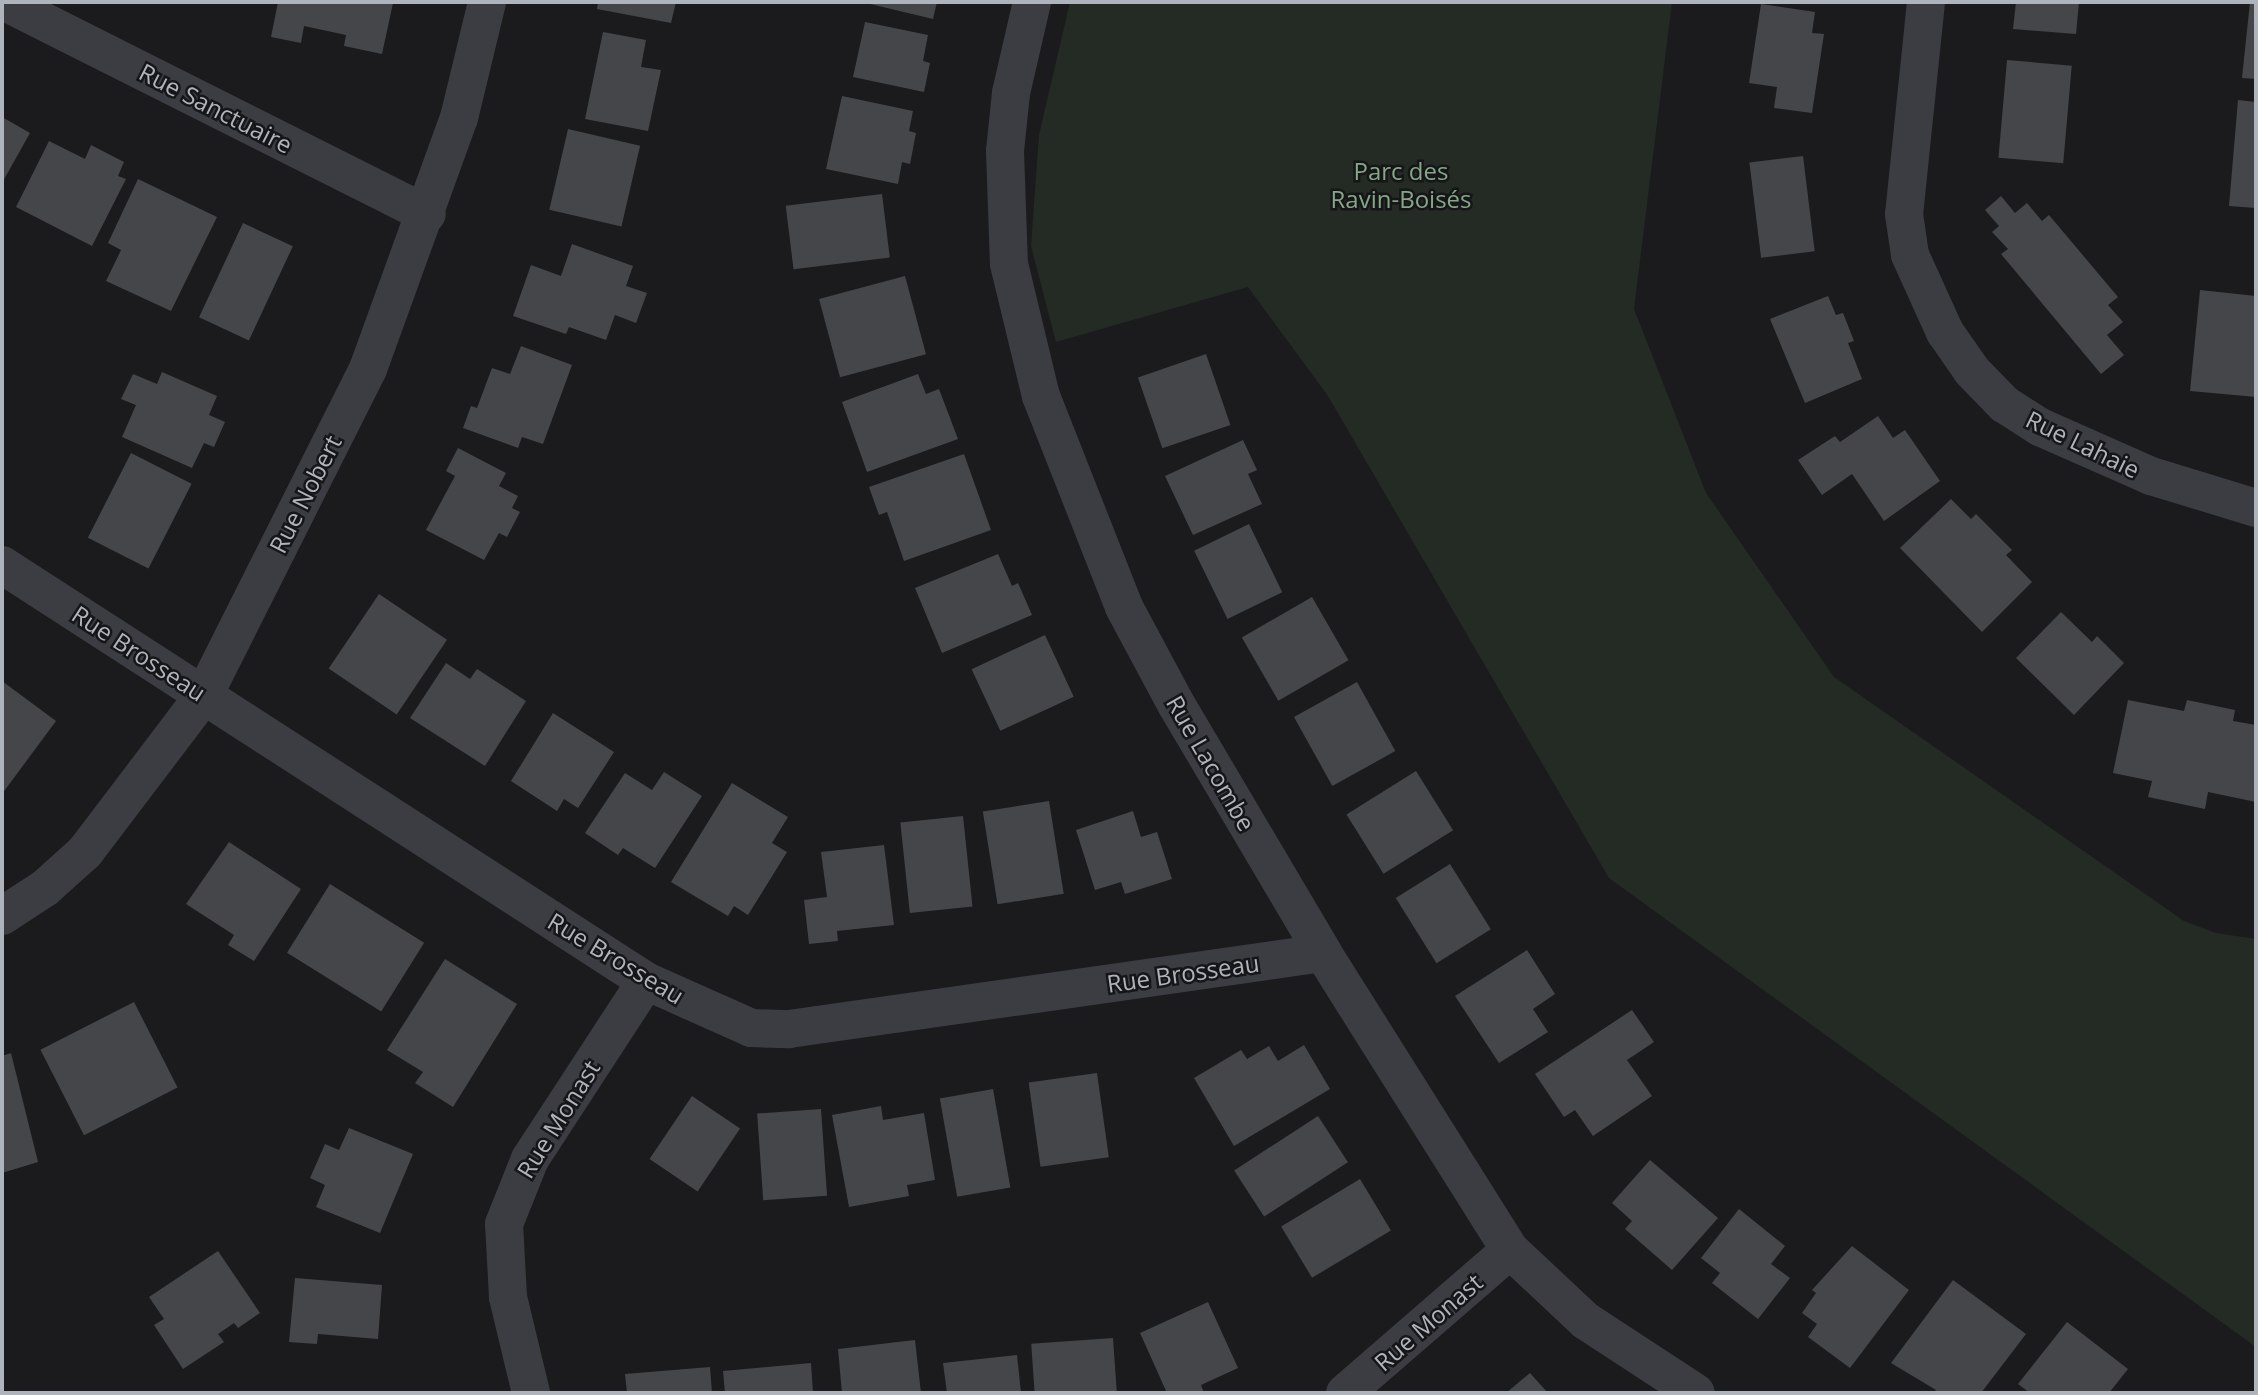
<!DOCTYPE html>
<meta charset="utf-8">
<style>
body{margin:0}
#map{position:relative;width:2258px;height:1395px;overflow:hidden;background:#1b1b1d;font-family:"Open Sans",sans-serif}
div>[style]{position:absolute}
.green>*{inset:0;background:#232b24}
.building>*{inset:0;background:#45464a;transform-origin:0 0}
.street>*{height:38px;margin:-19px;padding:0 19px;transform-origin:19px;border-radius:19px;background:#3c3d42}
span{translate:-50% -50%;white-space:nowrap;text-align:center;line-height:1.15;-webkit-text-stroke:5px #161618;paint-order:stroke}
.street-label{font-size:24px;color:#aeb3bc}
.park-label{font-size:24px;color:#86a688}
.frame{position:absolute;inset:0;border:4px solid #aeb3bc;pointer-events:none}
</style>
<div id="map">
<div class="green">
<i style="clip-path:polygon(1070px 2px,1672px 2px,1634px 309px,1706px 493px,1834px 677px,2184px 921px,2216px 933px,2256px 939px,2256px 1347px,1609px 878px,1328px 396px,1248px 287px,1056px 342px,1031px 246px,1039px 135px)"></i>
</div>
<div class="building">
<i style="clip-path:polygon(278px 2px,393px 3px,382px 54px,344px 46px,346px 35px,304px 26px,301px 43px,271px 37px)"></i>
<i style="clip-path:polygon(598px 2px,676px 2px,671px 23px,597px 9px)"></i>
<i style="clip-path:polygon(862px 2px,937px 2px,933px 19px)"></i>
<i style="clip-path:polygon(2016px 2px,2079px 2px,2076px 34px,2013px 29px)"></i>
<i style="clip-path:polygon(2250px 2px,2256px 2px,2256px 79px,2242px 78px)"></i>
<i style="clip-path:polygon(1761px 4px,1815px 12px,1812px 33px,1824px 34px,1812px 113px,1774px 108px,1777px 87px,1749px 83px)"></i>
<i style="clip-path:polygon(865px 22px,928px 35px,923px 61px,930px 63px,924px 92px,853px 77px)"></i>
<i style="clip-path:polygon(603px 32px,646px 40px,641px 67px,661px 70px,648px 131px,585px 119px)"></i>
<i style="left:2007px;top:60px;width:65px;height:98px;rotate:5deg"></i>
<i style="clip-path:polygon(842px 96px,913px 111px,909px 131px,916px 133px,910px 164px,902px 162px,898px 184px,826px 169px)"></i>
<i style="clip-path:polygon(2238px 100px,2256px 102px,2256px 208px,2229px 206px)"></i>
<i style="clip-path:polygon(2px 117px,30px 133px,2px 183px)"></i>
<i style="left:568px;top:129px;width:74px;height:83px;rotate:13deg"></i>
<i style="clip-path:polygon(49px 141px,85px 159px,91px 145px,124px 162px,118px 176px,126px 179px,92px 246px,16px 207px)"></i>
<i style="left:1803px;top:156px;width:96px;height:54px;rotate:83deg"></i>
<i style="clip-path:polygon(138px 179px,217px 217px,171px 311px,106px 281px,121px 250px,108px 243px)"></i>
<i style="left:882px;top:194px;width:64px;height:97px;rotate:83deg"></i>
<i style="clip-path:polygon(2001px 196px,2015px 213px,2027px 203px,2042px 221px,2049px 215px,2118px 297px,2108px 305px,2123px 322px,2107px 335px,2124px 355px,2101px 374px,2001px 254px,2008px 249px,1992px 232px,1999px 226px,1985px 210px)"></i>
<i style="left:243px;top:223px;width:55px;height:104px;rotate:25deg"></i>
<i style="clip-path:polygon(572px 244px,633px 266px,626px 286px,647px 293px,636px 323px,615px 315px,606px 340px,569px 327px,566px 334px,513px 316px,531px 265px,561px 276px)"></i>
<i style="left:905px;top:276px;width:81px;height:89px;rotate:75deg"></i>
<i style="clip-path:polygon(2200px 290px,2256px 296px,2256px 397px,2190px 391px)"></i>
<i style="clip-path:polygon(1828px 296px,1836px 315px,1843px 313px,1854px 341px,1848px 343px,1862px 379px,1805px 403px,1770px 319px)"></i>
<i style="clip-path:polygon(521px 346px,572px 365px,543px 444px,522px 437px,518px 448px,463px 428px,471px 406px,477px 408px,492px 368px,510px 374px)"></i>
<i style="left:1206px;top:354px;width:75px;height:72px;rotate:71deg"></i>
<i style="clip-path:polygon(162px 372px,217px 396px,209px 415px,225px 422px,214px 447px,204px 443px,192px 468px,122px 437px,136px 405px,121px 399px,133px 374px,157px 384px)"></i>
<i style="clip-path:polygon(918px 374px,926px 394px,939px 389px,958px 439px,867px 472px,842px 402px)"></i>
<i style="clip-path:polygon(1878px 416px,1893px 438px,1905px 430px,1940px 481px,1884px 521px,1852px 474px,1822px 495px,1798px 460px,1835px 436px,1840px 442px)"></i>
<i style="clip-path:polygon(1243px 440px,1257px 470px,1248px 474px,1262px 504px,1193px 535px,1165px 476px)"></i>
<i style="clip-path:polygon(458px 448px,506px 473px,499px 486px,518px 496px,512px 508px,520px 512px,507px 537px,499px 533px,484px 560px,426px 530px,455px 476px,446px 471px)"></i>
<i style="left:131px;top:453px;width:68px;height:95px;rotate:27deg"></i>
<i style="clip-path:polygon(964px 454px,991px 530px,904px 561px,887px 512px,879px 515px,869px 487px)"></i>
<i style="clip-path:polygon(1951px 499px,1971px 519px,1976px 514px,2012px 550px,2006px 555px,2032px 582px,1982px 632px,1900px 548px)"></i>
<i style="left:1249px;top:524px;width:76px;height:61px;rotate:64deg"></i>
<i style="clip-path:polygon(998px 554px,1012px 586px,1018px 583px,1032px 615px,942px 653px,915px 588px)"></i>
<i style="left:379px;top:594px;width:82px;height:90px;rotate:34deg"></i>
<i style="left:1312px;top:597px;width:73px;height:81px;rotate:60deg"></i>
<i style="clip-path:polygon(2061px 612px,2092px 642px,2097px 636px,2124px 663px,2074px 715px,2016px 658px)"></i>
<i style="left:1045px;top:635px;width:68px;height:81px;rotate:65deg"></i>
<i style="clip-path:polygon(446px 663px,470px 679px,477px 669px,526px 701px,485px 766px,410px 718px)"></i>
<i style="clip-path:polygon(2px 681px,56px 721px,2px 794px)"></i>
<i style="left:1357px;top:682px;width:79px;height:72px;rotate:61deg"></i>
<i style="clip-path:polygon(2128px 700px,2184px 711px,2187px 700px,2235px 710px,2233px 721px,2256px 725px,2256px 802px,2208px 792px,2205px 809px,2148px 797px,2152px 781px,2113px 773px)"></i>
<i style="clip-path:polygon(553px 713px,614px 752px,578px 808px,564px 799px,557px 811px,511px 781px)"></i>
<i style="left:1416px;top:771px;width:70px;height:82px;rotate:58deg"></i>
<i style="clip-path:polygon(664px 772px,702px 796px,655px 868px,623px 848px,618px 855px,585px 833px,625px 773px,652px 790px)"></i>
<i style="clip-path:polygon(732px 783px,788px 817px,772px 843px,787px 852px,748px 915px,734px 906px,728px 916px,671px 882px)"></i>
<i style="left:1049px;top:801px;width:94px;height:67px;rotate:81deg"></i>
<i style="clip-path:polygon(1133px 811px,1141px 837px,1157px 832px,1172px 879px,1125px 894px,1121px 882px,1095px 890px,1076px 830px)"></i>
<i style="left:963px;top:816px;width:91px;height:63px;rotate:84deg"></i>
<i style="clip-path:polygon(229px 842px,301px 889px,254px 961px,228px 945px,234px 935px,186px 904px)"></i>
<i style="clip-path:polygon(884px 845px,894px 925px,837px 931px,838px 941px,809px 944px,804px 900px,827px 897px,821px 852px)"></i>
<i style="left:1450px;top:864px;width:77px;height:64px;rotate:58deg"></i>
<i style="left:330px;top:884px;width:111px;height:81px;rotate:32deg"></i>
<i style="clip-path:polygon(1527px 950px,1555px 994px,1533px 1009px,1548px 1032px,1499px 1063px,1455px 996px)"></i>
<i style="clip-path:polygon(445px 959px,517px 1004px,453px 1107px,415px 1083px,423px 1072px,387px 1050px)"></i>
<i style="left:134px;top:1002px;width:96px;height:105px;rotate:63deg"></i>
<i style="clip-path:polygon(1632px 1010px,1654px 1042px,1627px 1060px,1652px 1096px,1593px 1136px,1575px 1110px,1564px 1117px,1535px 1074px)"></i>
<i style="clip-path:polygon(1304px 1045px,1330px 1089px,1234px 1146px,1194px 1078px,1241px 1050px,1247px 1059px,1269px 1046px,1278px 1061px)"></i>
<i style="clip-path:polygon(11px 1053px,38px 1162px,2px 1173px,2px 1056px)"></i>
<i style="left:1097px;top:1073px;width:85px;height:69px;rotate:82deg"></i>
<i style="left:993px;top:1089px;width:100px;height:54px;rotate:80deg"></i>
<i style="left:692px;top:1096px;width:58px;height:76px;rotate:34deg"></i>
<i style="clip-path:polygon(881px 1106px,883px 1120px,924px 1113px,935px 1180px,907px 1185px,909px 1196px,849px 1207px,832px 1115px)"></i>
<i style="left:821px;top:1109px;width:87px;height:64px;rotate:86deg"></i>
<i style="left:1318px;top:1116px;width:55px;height:100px;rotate:57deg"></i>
<i style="clip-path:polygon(349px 1128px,413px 1154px,380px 1233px,316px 1207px,325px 1185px,310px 1178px,325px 1144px,339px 1150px)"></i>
<i style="clip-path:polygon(1650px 1160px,1718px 1218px,1672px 1270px,1625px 1229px,1632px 1221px,1612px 1203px)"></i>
<i style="left:1360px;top:1179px;width:60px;height:92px;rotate:59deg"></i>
<i style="clip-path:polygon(1739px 1209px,1785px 1246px,1771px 1264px,1790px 1278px,1758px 1319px,1712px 1283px,1720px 1273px,1701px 1258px)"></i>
<i style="clip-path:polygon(1852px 1246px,1909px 1290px,1850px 1368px,1808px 1337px,1817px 1324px,1802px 1313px,1816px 1293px,1812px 1290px)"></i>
<i style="clip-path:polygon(218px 1251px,260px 1313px,238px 1328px,234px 1323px,218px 1334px,224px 1342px,183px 1369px,154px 1325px,164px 1319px,149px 1297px)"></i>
<i style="clip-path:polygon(295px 1278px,382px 1285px,378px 1339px,318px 1334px,317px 1344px,289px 1342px)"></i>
<i style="clip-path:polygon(1953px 1280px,2026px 1334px,1981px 1393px,1933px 1393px,1936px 1390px,1891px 1363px)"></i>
<i style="clip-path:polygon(1208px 1302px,1238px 1368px,1201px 1385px,1204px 1393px,1167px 1393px,1140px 1333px)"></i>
<i style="clip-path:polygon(2067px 1322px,2128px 1369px,2109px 1393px,2030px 1393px,2018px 1384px)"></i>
<i style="left:1113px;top:1338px;width:55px;height:82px;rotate:86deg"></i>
<i style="clip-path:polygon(915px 1340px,921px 1393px,842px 1393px,838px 1349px)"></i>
<i style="clip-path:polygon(1017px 1355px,1021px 1393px,947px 1393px,943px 1363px)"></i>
<i style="clip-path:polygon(811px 1363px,813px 1393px,725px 1393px,723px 1371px)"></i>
<i style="clip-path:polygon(710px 1367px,712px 1393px,627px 1393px,625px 1374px)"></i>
<i style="clip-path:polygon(1530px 1373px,1548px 1393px,1506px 1393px)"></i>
</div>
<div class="street">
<i style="left:5px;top:2px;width:472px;rotate:26.7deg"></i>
<i style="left:1032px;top:2px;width:93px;rotate:103deg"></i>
<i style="left:1011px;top:93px;width:58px;rotate:95.9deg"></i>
<i style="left:1005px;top:151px;width:113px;rotate:88deg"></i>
<i style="left:1009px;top:264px;width:136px;rotate:76.4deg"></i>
<i style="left:1041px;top:396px;width:227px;rotate:68.5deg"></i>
<i style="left:1124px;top:607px;width:110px;rotate:61.8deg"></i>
<i style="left:1176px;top:704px;width:289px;rotate:59.4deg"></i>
<i style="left:1323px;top:953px;width:351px;rotate:57.8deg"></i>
<i style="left:1510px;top:1250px;width:104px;rotate:43.1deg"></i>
<i style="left:1586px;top:1321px;width:131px;rotate:33.2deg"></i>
<i style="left:1926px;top:2px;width:213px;rotate:95.9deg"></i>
<i style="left:1904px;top:214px;width:41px;rotate:81.7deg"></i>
<i style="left:1910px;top:255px;width:85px;rotate:65.6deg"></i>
<i style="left:1945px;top:332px;width:47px;rotate:55.3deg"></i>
<i style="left:1972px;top:371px;width:46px;rotate:45.9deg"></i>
<i style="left:2004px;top:404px;width:43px;rotate:32.6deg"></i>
<i style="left:2040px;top:427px;width:121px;rotate:23.8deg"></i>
<i style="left:2151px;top:476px;width:110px;rotate:16.9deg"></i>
<i style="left:2px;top:565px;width:767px;rotate:32.86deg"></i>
<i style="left:646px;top:981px;width:115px;rotate:24.1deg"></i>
<i style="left:751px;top:1028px;width:38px;rotate:2deg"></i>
<i style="left:789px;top:1029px;width:539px;rotate:-8.1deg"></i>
<i style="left:2px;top:916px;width:51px;rotate:-33.1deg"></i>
<i style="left:45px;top:888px;width:54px;rotate:-42deg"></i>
<i style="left:85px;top:852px;width:197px;rotate:-52.8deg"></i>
<i style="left:204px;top:695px;width:365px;rotate:-63.3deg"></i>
<i style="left:368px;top:369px;width:267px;rotate:-70.1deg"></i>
<i style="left:459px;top:118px;width:119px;rotate:-76.4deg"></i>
<i style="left:531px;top:1393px;width:99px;rotate:-103.5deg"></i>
<i style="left:508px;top:1297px;width:73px;rotate:-93.1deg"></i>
<i style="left:504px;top:1224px;width:70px;rotate:-68.2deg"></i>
<i style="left:530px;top:1159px;width:212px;rotate:-56.9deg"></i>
<i style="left:1345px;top:1393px;width:218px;rotate:-40.9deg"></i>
</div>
<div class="street-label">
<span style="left:216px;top:108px;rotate:27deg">Rue Sanctuaire</span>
<span style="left:2083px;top:444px;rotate:26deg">Rue Lahaie</span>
<span style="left:305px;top:494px;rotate:-63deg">Rue Nobert</span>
<span style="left:139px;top:653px;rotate:33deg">Rue Brosseau</span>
<span style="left:1211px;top:763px;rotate:60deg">Rue Lacombe</span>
<span style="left:616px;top:958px;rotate:31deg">Rue Brosseau</span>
<span style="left:1183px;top:973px;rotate:-8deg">Rue Brosseau</span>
<span style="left:558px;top:1119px;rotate:-58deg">Rue Monast</span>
<span style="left:1428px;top:1322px;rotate:-41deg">Rue Monast</span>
</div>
<div class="park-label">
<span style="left:1401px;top:185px">Parc des<br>Ravin-Boisés</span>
</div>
<div class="frame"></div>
</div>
